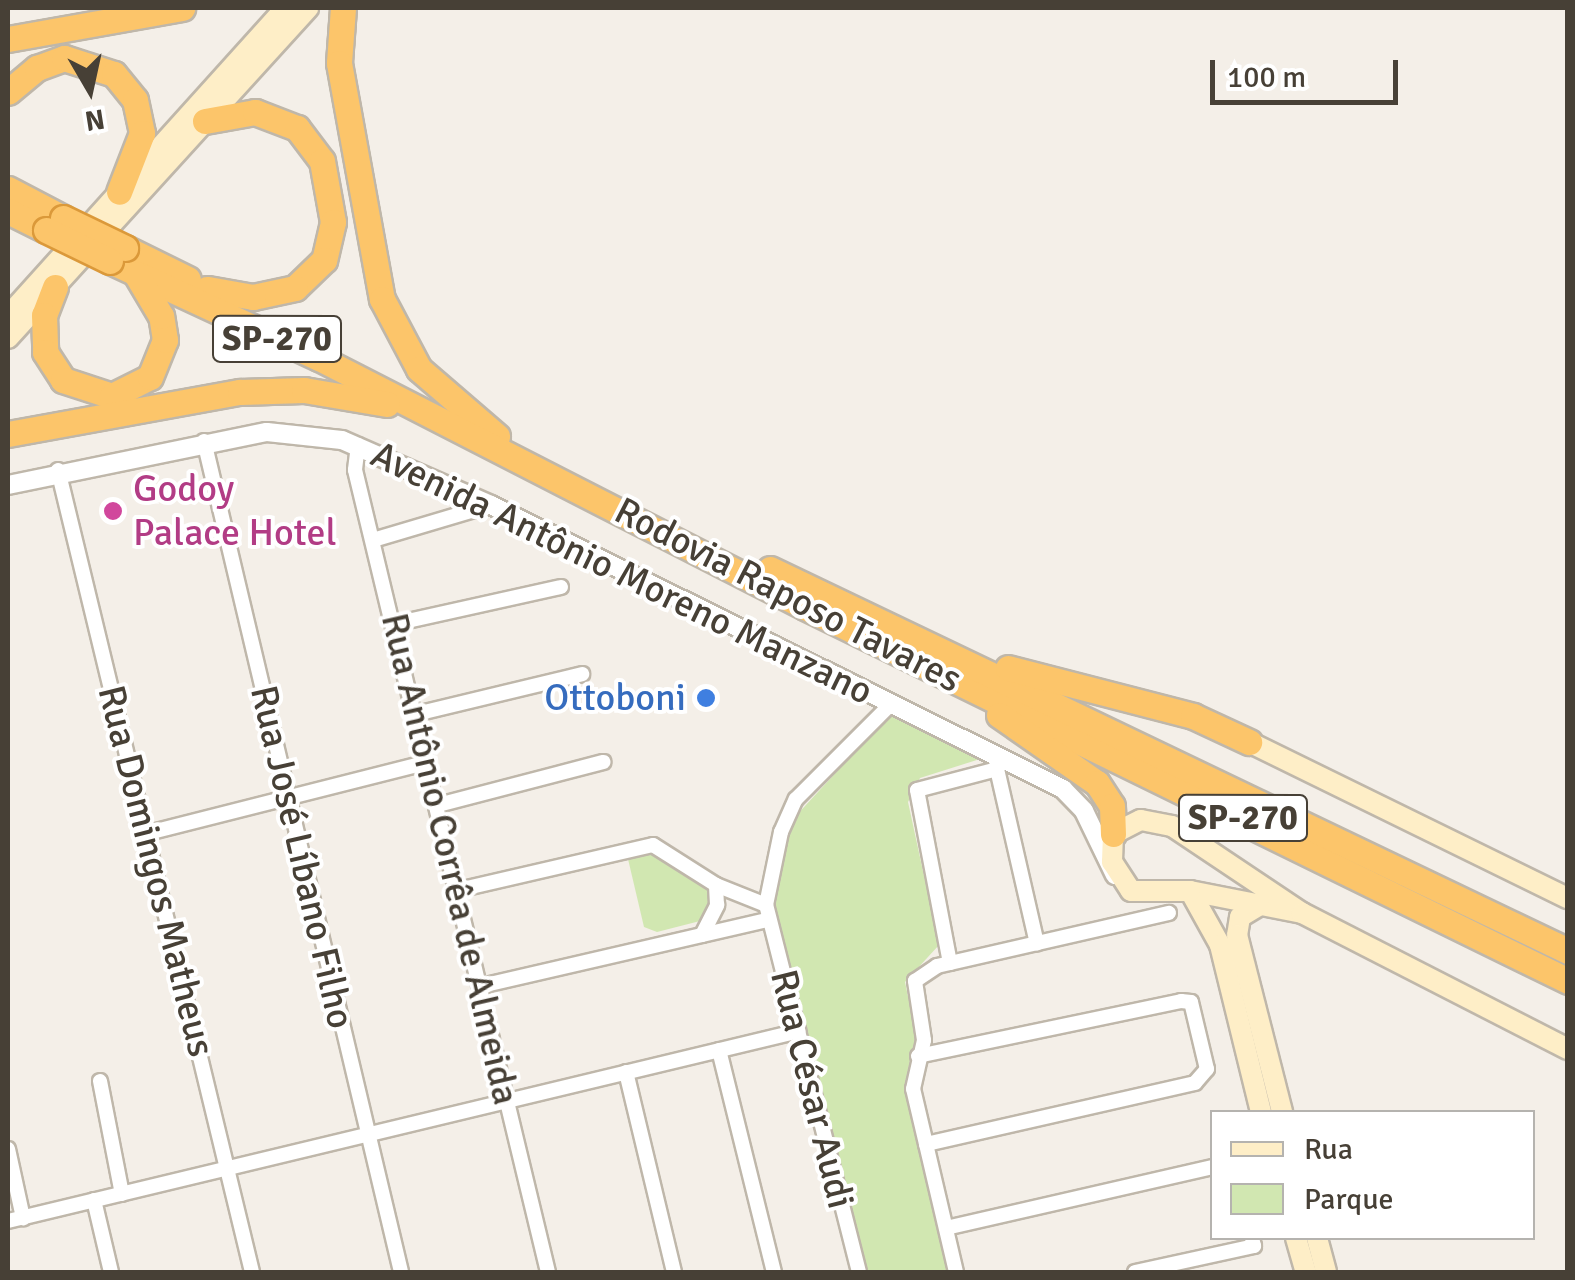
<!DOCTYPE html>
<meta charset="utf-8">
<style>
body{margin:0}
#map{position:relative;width:1575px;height:1280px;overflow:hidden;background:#f4efe8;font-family:Signika,sans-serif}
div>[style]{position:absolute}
.green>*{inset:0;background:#d1e7b1}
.roads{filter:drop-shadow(2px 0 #bfb7aa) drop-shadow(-2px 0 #bfb7aa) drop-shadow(0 2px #bfb7aa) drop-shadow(0 -2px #bfb7aa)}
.minor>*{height:14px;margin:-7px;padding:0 7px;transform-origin:7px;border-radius:7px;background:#fff}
.tertiary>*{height:18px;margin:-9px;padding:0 9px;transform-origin:9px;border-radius:9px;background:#fff}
.secondary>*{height:20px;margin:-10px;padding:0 10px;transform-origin:10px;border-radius:10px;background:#feeec7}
.motorway>*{height:25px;margin:-12.5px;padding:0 12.5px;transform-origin:12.5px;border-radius:12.5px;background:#fcc56a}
.bridges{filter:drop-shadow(2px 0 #db993a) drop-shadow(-2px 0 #db993a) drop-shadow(0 2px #db993a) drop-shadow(0 -2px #db993a)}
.motorway-bridge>*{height:25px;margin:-12.5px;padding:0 12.5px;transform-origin:12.5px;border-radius:12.5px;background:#fcc56a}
.dots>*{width:28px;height:28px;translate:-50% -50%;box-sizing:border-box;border:5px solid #fff;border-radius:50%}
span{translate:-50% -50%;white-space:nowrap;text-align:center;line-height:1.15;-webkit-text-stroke:8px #fff;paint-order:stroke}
.shield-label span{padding:2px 8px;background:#fff;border:2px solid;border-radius:8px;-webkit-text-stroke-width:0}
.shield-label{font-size:35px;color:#474036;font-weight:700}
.hotel-label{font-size:38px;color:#b23c85}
.left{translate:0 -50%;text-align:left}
.street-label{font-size:38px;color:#474036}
.shop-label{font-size:38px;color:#366cbe}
.right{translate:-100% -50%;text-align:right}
.frame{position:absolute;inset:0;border:10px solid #474036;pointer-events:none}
.legend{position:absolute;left:1210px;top:1110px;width:325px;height:130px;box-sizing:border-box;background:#fff;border:2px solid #b5b3af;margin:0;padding:12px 18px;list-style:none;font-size:30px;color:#474036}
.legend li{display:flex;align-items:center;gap:20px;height:50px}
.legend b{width:50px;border:2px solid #b5b3af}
.north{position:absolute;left:40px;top:40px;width:100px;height:100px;-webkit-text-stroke:8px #fff;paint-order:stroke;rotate:171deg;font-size:28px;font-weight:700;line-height:40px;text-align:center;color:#474036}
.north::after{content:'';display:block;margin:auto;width:35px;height:45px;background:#474036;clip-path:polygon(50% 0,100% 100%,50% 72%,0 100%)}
.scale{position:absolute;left:1210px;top:60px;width:188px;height:45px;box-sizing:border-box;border:5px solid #474036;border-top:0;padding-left:12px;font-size:30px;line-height:35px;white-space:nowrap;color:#474036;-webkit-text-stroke:8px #fff;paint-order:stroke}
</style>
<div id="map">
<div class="green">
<i style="clip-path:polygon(890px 714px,980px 759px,920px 778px,908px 802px,939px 945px,905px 982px,916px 1035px,905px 1083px,949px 1272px,868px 1272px,771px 909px,793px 819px)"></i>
<i style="clip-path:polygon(650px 851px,705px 884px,712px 900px,700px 921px,657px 932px,644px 927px,628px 859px,630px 853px)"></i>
</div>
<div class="roads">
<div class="minor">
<i style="left:204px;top:441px;width:854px;rotate:76.66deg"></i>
<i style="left:358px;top:445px;width:25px;rotate:97deg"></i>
<i style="left:355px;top:470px;width:825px;rotate:76.47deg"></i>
<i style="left:58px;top:470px;width:825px;rotate:76.4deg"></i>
<i style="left:373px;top:540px;width:123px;rotate:-16.5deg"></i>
<i style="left:394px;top:624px;width:171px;rotate:-12.5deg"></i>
<i style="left:416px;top:714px;width:171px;rotate:-13.5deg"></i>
<i style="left:997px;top:769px;width:179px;rotate:77.1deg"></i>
<i style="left:438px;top:805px;width:171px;rotate:-14.6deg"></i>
<i style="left:148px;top:833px;width:289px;rotate:-14.2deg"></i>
<i style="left:458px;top:890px;width:200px;rotate:-13deg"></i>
<i style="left:653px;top:845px;width:75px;rotate:32.4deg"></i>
<i style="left:716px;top:885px;width:54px;rotate:21.8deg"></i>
<i style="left:702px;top:935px;width:34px;rotate:-63deg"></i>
<i style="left:717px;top:905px;width:20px;rotate:-93deg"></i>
<i style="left:950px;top:963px;width:176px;rotate:-100.8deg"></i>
<i style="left:917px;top:790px;width:83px;rotate:-14.7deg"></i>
<i style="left:997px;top:769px;width:14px;rotate:-94deg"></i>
<i style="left:481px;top:986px;width:294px;rotate:-13deg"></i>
<i style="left:719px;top:1050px;width:229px;rotate:76.1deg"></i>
<i style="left:918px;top:1056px;width:269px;rotate:-11.8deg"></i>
<i style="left:1181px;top:1001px;width:10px;rotate:6deg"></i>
<i style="left:1191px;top:1002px;width:69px;rotate:76.6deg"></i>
<i style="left:1207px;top:1069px;width:18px;rotate:131deg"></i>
<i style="left:1195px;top:1083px;width:276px;rotate:167.2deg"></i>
<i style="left:626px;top:1072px;width:206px;rotate:76.5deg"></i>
<i style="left:100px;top:1081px;width:115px;rotate:79deg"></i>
<i style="left:8px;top:1149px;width:71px;rotate:77.7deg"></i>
<i style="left:94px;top:1200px;width:74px;rotate:76.7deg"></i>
<i style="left:8px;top:1221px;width:813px;rotate:-13.51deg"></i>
<i style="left:946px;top:1228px;width:273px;rotate:-12.9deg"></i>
<i style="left:859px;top:1272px;width:379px;rotate:-104.2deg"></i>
<i style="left:766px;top:905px;width:75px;rotate:-78.4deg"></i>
<i style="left:781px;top:832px;width:36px;rotate:-66deg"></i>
<i style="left:796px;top:799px;width:136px;rotate:-45deg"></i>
<i style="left:956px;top:1272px;width:188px;rotate:-103.2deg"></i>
<i style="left:913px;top:1089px;width:50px;rotate:-77.3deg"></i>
<i style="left:924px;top:1040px;width:60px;rotate:-98.7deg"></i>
<i style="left:915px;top:981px;width:27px;rotate:-34deg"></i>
<i style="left:937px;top:966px;width:238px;rotate:-12.9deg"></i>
<i style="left:1135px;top:1272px;width:122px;rotate:-12.3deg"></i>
<i style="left:1254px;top:1246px;width:8px;rotate:-104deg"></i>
</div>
<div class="tertiary">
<i style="left:8px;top:485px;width:264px;rotate:-11.6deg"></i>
<i style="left:267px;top:432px;width:75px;rotate:6.1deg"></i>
<i style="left:342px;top:440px;width:163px;rotate:23.6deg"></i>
<i style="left:491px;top:505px;width:639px;rotate:26.4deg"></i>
<i style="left:1063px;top:789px;width:30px;rotate:46deg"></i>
<i style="left:1084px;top:811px;width:71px;rotate:64.2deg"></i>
</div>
<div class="secondary">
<i style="left:8px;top:316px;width:414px;rotate:-48deg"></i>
<i style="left:8px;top:338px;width:446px;rotate:-47.7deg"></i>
<i style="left:1249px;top:742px;width:355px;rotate:26.1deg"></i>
<i style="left:1190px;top:891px;width:62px;rotate:60.9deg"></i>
<i style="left:1220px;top:945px;width:172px;rotate:76.2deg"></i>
<i style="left:1265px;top:902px;width:29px;rotate:149deg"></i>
<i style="left:1240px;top:917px;width:18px;rotate:99deg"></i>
<i style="left:1237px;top:935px;width:183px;rotate:75.7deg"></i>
<i style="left:1302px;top:913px;width:114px;rotate:-168.9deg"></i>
<i style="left:1190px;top:891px;width:59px;rotate:180deg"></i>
<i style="left:1131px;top:891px;width:35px;rotate:-123deg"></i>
<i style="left:1112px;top:862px;width:28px;rotate:-88deg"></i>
<i style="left:1113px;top:834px;width:31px;rotate:-27deg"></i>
<i style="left:1141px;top:820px;width:32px;rotate:11deg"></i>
<i style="left:1172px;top:826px;width:156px;rotate:33.8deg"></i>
<i style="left:1302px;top:913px;width:299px;rotate:27.1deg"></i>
<i style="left:1296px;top:1238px;width:35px;rotate:74deg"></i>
<i style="left:1317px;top:1238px;width:35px;rotate:75deg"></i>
</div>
<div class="motorway">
<i style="left:343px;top:8px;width:55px;rotate:94.2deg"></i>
<i style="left:339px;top:63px;width:240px;rotate:79.7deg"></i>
<i style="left:382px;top:299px;width:79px;rotate:62.1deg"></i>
<i style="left:419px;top:369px;width:103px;rotate:40.7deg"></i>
<i style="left:8px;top:39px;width:177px;rotate:-10.1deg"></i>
<i style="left:8px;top:92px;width:38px;rotate:-40deg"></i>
<i style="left:37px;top:68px;width:29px;rotate:-20deg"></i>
<i style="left:64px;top:58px;width:52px;rotate:17.7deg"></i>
<i style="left:114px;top:74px;width:33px;rotate:51deg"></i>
<i style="left:135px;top:100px;width:34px;rotate:78deg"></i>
<i style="left:142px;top:133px;width:63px;rotate:111.3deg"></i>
<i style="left:205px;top:121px;width:51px;rotate:-10.2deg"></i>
<i style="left:255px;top:112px;width:45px;rotate:20.9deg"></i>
<i style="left:297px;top:128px;width:41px;rotate:52.9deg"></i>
<i style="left:322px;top:161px;width:62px;rotate:79.8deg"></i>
<i style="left:333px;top:222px;width:39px;rotate:103deg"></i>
<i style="left:324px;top:260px;width:40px;rotate:136deg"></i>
<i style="left:295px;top:288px;width:43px;rotate:167.9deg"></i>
<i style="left:253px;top:297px;width:47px;rotate:-170.1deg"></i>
<i style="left:8px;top:189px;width:62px;rotate:27.8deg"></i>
<i style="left:8px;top:211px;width:42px;rotate:26.6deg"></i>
<i style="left:125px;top:248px;width:70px;rotate:26.2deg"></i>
<i style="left:110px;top:261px;width:230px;rotate:24.9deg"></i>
<i style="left:319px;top:358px;width:546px;rotate:27.13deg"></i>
<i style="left:805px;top:607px;width:850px;rotate:26.11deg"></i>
<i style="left:55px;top:287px;width:30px;rotate:111deg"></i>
<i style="left:44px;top:315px;width:37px;rotate:88deg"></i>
<i style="left:45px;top:352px;width:33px;rotate:57deg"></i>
<i style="left:63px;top:380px;width:52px;rotate:18.1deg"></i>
<i style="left:112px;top:396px;width:42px;rotate:-26.6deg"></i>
<i style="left:150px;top:377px;width:40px;rotate:-68deg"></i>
<i style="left:165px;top:340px;width:24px;rotate:-99deg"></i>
<i style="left:161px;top:316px;width:49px;rotate:-120.8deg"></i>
<i style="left:8px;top:434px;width:236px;rotate:-10.3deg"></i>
<i style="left:240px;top:392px;width:64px;rotate:-1.8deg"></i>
<i style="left:304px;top:390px;width:84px;rotate:9.6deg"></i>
<i style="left:770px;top:569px;width:885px;rotate:25.58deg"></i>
<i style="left:1008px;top:668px;width:191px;rotate:14.5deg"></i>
<i style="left:1193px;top:716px;width:62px;rotate:24.9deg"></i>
<i style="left:999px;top:715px;width:119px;rotate:34.8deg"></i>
<i style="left:1097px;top:783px;width:27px;rotate:57deg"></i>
<i style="left:1112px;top:806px;width:28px;rotate:88deg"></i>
</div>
</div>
<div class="bridges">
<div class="motorway-bridge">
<i style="left:63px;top:218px;width:69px;rotate:25.8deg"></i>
<i style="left:46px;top:230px;width:71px;rotate:25.8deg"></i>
</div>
</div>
<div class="dots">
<i style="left:113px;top:511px;background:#d1479c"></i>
<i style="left:706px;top:698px;background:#3f7fe0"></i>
</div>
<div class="shield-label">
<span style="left:277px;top:339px">SP-270</span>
<span style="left:1243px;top:818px">SP-270</span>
</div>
<div class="hotel-label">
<span class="left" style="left:133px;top:511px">Godoy<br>Palace Hotel</span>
</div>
<div class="street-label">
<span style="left:622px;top:573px;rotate:26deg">Avenida Antônio Moreno Manzano</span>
<span style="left:788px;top:595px;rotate:27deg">Rodovia Raposo Tavares</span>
<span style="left:302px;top:857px;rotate:77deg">Rua José Líbano Filho</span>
<span style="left:450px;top:859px;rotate:77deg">Rua Antônio Corrêa de Almeida</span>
<span style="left:156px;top:871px;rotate:76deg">Rua Domingos Matheus</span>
<span style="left:812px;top:1089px;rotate:76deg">Rua César Audi</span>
</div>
<div class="shop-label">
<span class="right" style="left:686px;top:698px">Ottoboni</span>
</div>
<div class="frame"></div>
<ul class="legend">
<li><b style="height:12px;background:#feeec7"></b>Rua</li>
<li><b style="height:28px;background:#d1e7b1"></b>Parque</li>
</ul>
<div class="north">N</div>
<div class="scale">100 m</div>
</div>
